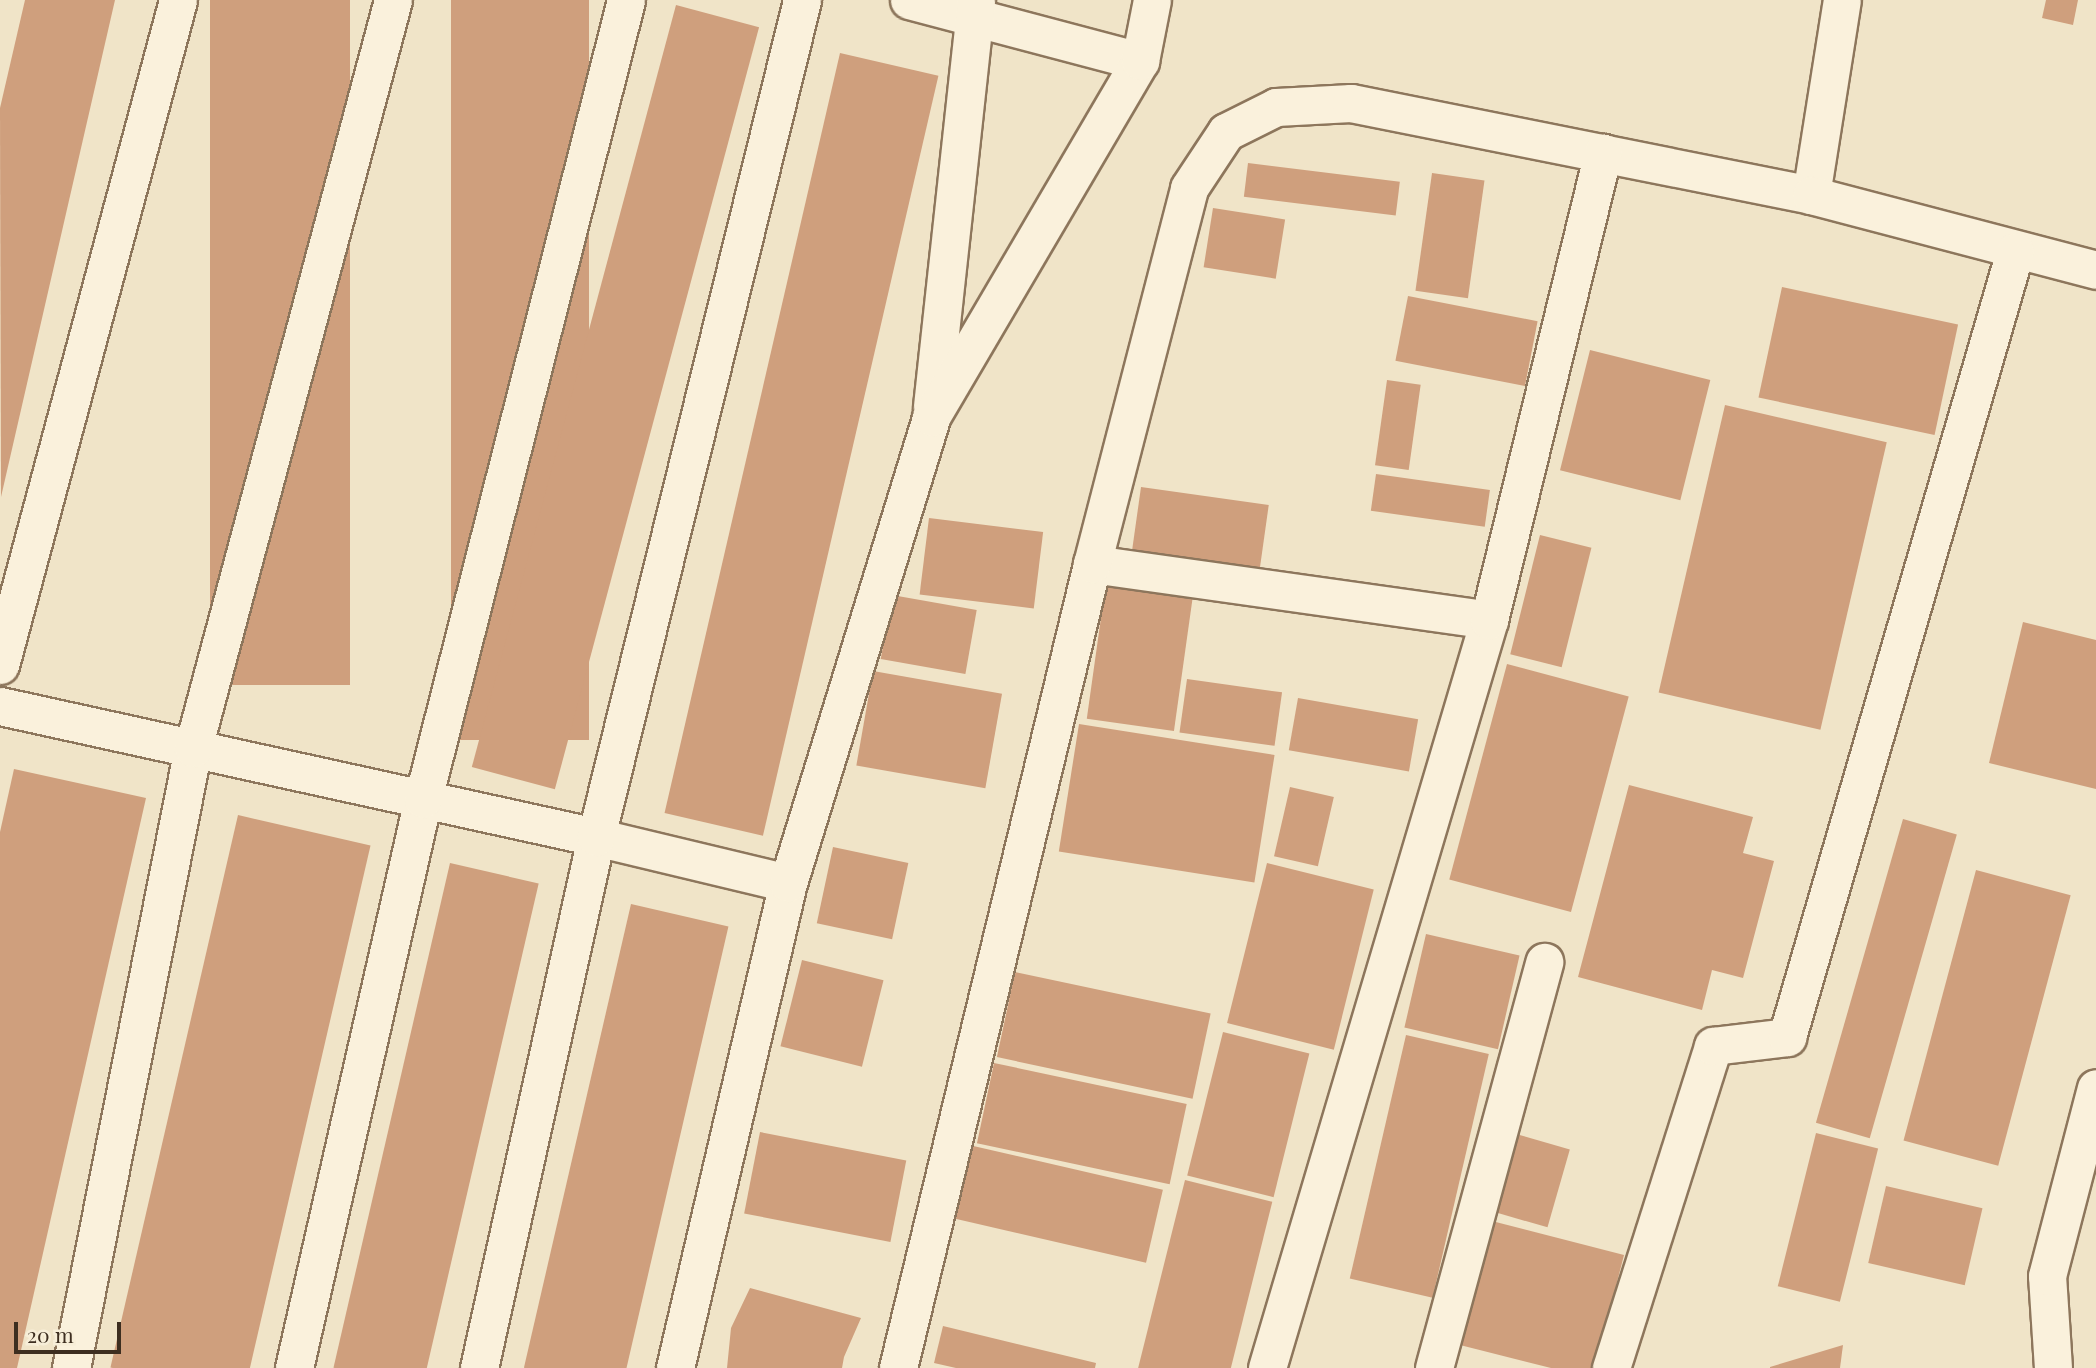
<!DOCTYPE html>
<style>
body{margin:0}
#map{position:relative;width:2096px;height:1368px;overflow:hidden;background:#f0e4c8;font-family:"Playfair Display",serif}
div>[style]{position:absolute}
.building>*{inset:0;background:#cf9f7d;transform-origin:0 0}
.roads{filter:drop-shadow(2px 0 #8d765c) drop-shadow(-2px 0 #8d765c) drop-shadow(0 2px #8d765c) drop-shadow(0 -2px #8d765c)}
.street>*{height:37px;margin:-18.5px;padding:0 18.5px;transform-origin:18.5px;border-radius:18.5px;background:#faf1dc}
span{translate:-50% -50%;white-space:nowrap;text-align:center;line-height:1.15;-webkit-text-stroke:6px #f7eed8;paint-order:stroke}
.scale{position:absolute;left:14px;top:1322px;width:107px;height:32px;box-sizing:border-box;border:4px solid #3d2e20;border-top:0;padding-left:9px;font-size:21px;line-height:24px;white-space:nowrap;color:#3d2e20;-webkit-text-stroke:5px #f7eed8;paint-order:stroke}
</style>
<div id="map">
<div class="building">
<i style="clip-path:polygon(25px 0,115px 0,1px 497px,0 108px)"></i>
<i style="left:210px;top:0;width:140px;height:685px"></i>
<i style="left:451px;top:0;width:138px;height:740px"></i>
<i style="clip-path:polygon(2046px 0,2078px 0,2073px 25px,2042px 18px)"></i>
<i style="left:676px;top:5px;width:86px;height:789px;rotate:15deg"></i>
<i style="left:840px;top:53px;width:101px;height:780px;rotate:13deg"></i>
<i style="left:1248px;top:163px;width:153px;height:34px;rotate:7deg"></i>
<i style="left:1432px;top:173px;width:53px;height:119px;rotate:8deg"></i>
<i style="left:1213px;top:208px;width:73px;height:60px;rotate:9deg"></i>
<i style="left:1782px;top:287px;width:180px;height:113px;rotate:12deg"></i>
<i style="left:1408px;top:296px;width:132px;height:66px;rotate:11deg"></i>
<i style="left:1590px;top:350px;width:124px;height:124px;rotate:14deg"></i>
<i style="left:1387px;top:380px;width:34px;height:86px;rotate:8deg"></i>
<i style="left:1725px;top:405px;width:166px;height:295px;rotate:13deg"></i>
<i style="left:1376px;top:474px;width:115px;height:37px;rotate:8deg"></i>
<i style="left:1141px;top:487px;width:129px;height:69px;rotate:8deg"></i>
<i style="left:929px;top:518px;width:115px;height:77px;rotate:7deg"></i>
<i style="left:1540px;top:535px;width:53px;height:123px;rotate:14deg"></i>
<i style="left:1106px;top:582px;width:88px;height:138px;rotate:8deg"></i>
<i style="left:892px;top:595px;width:86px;height:65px;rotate:10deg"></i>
<i style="clip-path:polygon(2023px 622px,2096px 640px,2096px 789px,1989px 763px)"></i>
<i style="left:1507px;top:664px;width:126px;height:223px;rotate:15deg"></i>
<i style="left:873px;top:671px;width:131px;height:96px;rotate:10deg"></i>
<i style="left:1187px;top:679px;width:96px;height:54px;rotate:8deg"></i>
<i style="left:1298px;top:698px;width:122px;height:53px;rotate:10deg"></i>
<i style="left:1079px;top:724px;width:198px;height:129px;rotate:9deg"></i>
<i style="clip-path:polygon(14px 769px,146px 798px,17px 1368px,0 1368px,0 832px)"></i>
<i style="clip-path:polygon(1629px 785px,1753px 817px,1743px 853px,1774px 861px,1743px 978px,1712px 970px,1702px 1010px,1578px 977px)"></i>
<i style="left:1290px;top:787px;width:45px;height:71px;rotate:13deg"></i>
<i style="left:238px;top:815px;width:136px;height:567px;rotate:13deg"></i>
<i style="left:1903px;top:819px;width:56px;height:316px;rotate:16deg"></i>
<i style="left:833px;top:847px;width:77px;height:78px;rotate:12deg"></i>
<i style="left:450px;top:863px;width:91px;height:518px;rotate:13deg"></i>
<i style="left:1267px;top:863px;width:110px;height:165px;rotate:14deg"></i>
<i style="left:1976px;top:870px;width:98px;height:280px;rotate:15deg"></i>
<i style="left:631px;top:904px;width:100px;height:476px;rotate:13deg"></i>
<i style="left:1426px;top:934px;width:96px;height:96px;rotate:13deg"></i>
<i style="left:802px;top:960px;width:84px;height:89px;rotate:14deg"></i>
<i style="left:1015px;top:972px;width:200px;height:87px;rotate:12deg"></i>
<i style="left:1223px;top:1032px;width:89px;height:148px;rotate:14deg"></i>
<i style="left:1406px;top:1035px;width:85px;height:250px;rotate:13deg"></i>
<i style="left:994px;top:1063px;width:197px;height:82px;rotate:12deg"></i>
<i style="left:760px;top:1132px;width:149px;height:83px;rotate:11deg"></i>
<i style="left:1816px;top:1133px;width:64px;height:158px;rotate:14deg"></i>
<i style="left:1516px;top:1134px;width:56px;height:81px;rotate:16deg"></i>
<i style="left:969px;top:1145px;width:199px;height:75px;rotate:13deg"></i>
<i style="left:1185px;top:1180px;width:90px;height:194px;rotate:14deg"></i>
<i style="left:1886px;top:1186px;width:99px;height:79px;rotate:13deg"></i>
<i style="clip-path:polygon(1488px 1220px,1624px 1255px,1595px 1368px,1551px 1368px,1456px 1344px)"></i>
<i style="clip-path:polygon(750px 1288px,861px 1318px,844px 1357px,842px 1368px,727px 1368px,731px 1328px)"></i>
<i style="clip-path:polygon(943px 1326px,1096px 1363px,1095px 1368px,956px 1368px,934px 1363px)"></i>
<i style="clip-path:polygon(1843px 1345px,1840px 1368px,1770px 1368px,1770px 1367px)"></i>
</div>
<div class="roads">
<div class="street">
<i style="left:909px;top:0;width:239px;rotate:14.8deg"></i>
<i style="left:1811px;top:195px;width:197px;rotate:-81deg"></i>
<i style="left:932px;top:406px;width:408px;rotate:-83.8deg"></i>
<i style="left:1092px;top:564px;width:401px;rotate:8deg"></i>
<i style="left:0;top:665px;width:688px;rotate:-75.01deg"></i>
<i style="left:0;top:706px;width:610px;rotate:12.4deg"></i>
<i style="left:596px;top:837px;width:197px;rotate:13.5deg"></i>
<i style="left:71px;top:1368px;width:632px;rotate:-78.87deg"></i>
<i style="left:193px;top:748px;width:774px;rotate:-75.03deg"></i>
<i style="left:294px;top:1368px;width:583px;rotate:-77.23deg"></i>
<i style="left:423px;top:799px;width:824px;rotate:-75.74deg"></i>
<i style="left:479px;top:1368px;width:544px;rotate:-77.57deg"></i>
<i style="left:596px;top:837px;width:862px;rotate:-76.17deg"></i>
<i style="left:675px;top:1368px;width:498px;rotate:-76.9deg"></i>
<i style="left:788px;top:883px;width:487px;rotate:-72.9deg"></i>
<i style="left:931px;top:417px;width:413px;rotate:-59.6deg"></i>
<i style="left:1140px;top:61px;width:62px;rotate:-78.9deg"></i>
<i style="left:898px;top:1368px;width:827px;rotate:-76.43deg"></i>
<i style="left:1092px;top:564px;width:388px;rotate:-75.5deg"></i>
<i style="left:1189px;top:188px;width:67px;rotate:-56.5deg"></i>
<i style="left:1226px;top:132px;width:56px;rotate:-26.6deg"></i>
<i style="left:1276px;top:107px;width:75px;rotate:-3.1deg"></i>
<i style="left:1351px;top:103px;width:469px;rotate:11.3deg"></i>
<i style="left:1811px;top:195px;width:295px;rotate:14.7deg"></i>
<i style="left:1267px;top:1368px;width:780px;rotate:-73.47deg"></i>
<i style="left:1489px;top:620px;width:481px;rotate:-76.3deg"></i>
<i style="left:1434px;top:1368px;width:421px;rotate:-74.8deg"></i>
<i style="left:1611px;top:1368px;width:338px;rotate:-72.4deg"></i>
<i style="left:1713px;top:1046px;width:75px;rotate:-6.9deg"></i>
<i style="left:1787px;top:1037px;width:818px;rotate:-73.82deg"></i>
<i style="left:2053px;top:1368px;width:92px;rotate:-93.7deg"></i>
<i style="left:2047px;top:1276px;width:194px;rotate:-75.4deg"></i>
</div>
</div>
<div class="scale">20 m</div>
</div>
